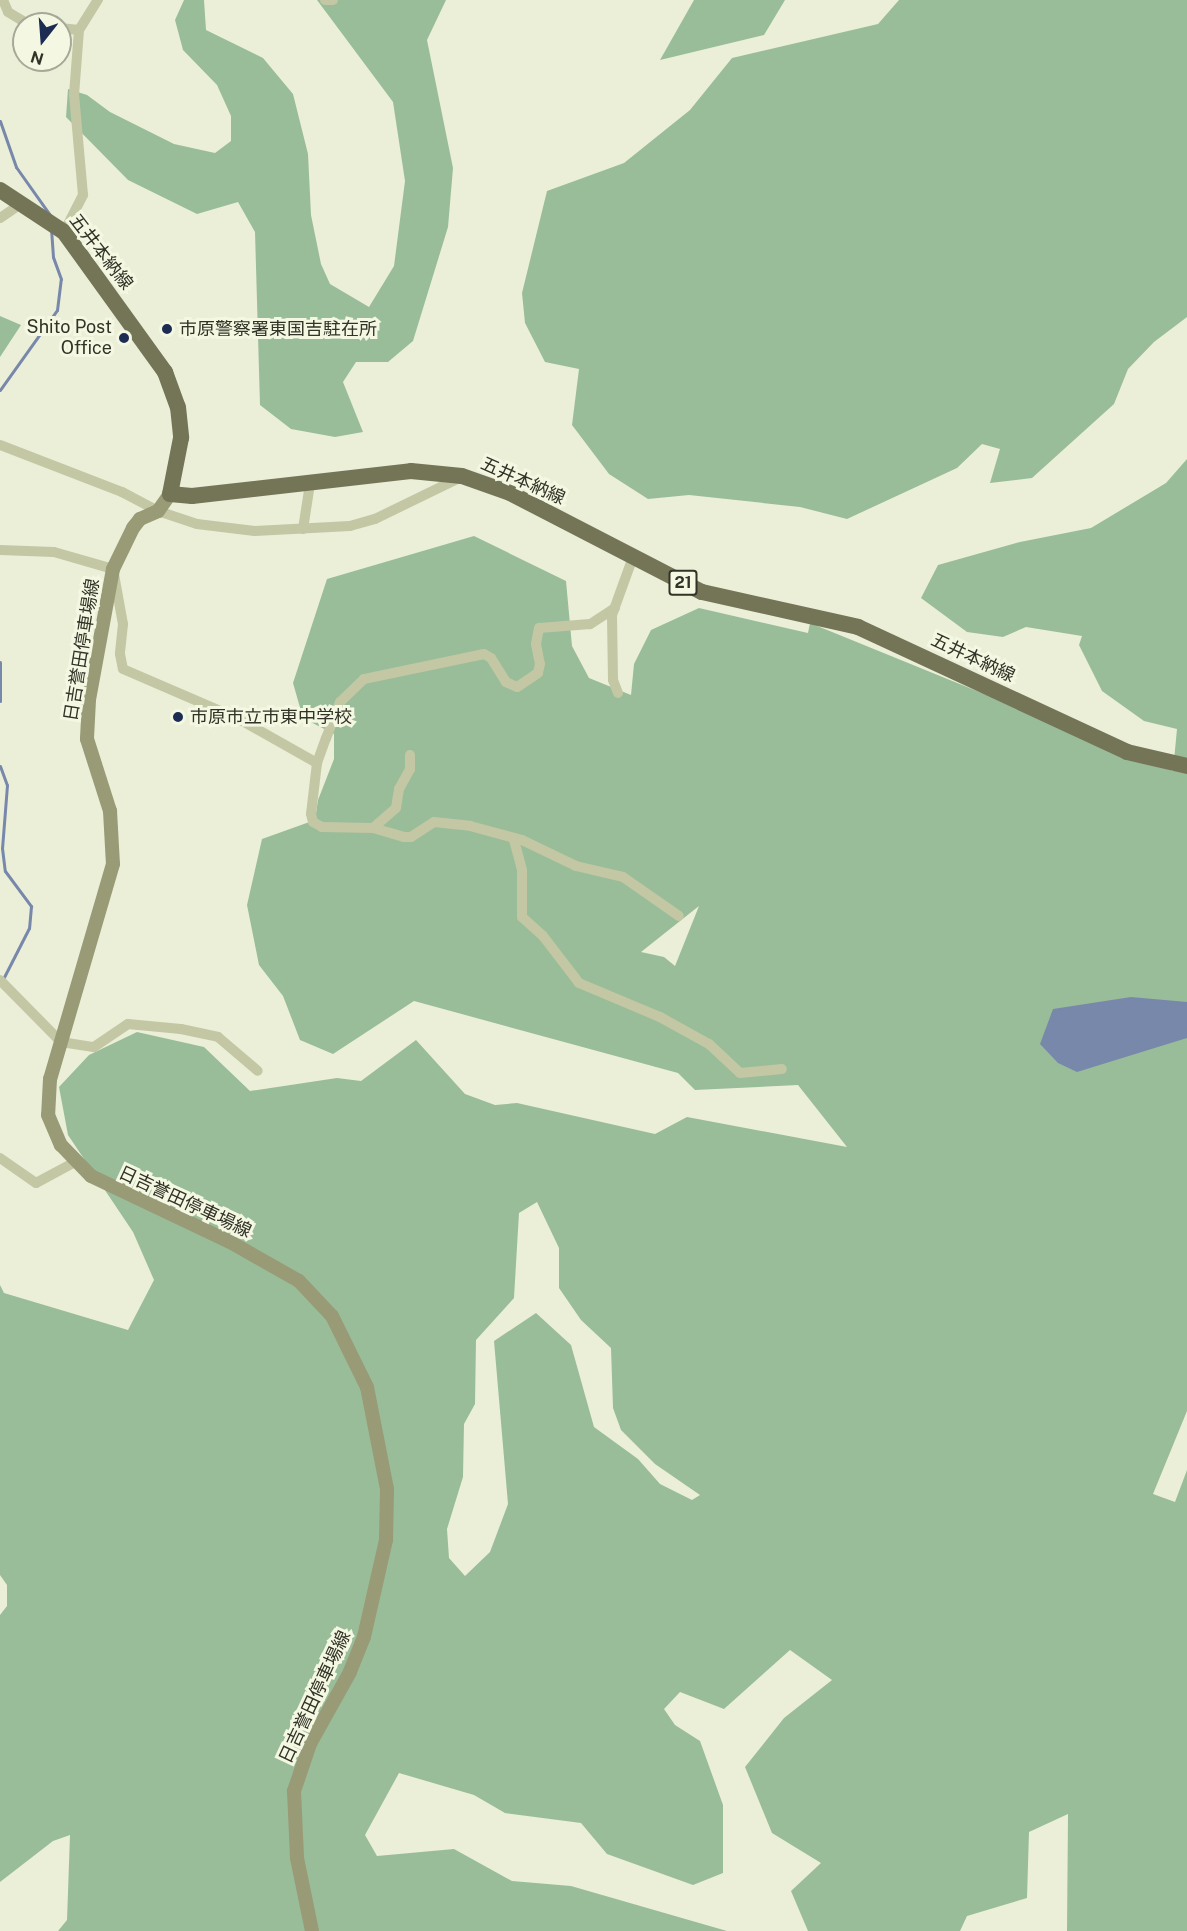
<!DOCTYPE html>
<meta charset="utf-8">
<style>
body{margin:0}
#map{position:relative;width:1187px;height:1931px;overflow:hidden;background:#ebefd8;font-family:"Public Sans","Noto Sans JP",sans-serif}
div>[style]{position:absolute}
.green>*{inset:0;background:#99bd99}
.water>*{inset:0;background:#7888ab}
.stream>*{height:3px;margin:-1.5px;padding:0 1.5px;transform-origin:1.5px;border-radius:1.5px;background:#7888ab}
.street>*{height:10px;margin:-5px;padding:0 5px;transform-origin:5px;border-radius:5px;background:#c3c7a4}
.secondary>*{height:14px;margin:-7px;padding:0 7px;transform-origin:7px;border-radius:7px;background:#999a76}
.primary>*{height:16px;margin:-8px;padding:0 8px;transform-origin:8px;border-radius:8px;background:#747457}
.dots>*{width:16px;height:16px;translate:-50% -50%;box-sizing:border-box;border:3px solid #f4f8e3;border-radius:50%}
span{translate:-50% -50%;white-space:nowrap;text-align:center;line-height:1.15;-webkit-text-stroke:6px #f4f8e3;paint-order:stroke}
.shield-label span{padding:2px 4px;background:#f4f8e3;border:2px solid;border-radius:4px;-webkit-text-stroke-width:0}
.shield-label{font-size:16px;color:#323226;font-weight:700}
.street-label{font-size:18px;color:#323226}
.poi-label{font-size:18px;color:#323226}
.right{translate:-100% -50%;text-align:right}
.left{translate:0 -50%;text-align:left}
.north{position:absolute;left:12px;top:12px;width:60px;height:60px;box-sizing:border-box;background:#f4f8e3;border:2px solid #a6a997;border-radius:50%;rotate:197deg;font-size:16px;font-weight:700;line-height:24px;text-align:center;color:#323226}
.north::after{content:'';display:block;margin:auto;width:21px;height:27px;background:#1d2c52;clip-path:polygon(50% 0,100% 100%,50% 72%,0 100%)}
</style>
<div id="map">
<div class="green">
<i style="clip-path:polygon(184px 0,204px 0,206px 30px,263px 58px,293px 94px,308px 154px,311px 215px,321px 264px,330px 284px,369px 307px,394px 266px,405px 181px,393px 102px,317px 0,446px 0,427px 40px,453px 168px,448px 227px,413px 341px,388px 362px,356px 362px,343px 382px,363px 432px,335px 437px,291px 429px,260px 405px,255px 232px,238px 202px,197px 214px,128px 180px,66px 117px,68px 89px,87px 95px,110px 112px,174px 144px,215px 153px,231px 141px,231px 116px,217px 85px,183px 50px,175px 20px)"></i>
<i style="clip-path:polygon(694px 0,785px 0,764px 35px,660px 60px)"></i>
<i style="clip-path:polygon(899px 0,1187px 0,1187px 317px,1154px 342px,1128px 369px,1114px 404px,1032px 478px,990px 483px,1000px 449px,982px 444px,957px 468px,847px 519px,800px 507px,689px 495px,648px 499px,609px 474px,572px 425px,579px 369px,545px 362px,525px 323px,522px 293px,547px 191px,624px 163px,690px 110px,732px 58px,878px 24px)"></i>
<i style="clip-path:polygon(0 316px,21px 325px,0 357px)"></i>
<i style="clip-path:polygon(evenodd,1187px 459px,1187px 1411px,1153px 1494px,1175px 1502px,1187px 1470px,1187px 1931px,1067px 1931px,1068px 1814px,1029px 1832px,1027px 1898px,967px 1916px,960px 1931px,808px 1931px,791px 1891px,821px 1863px,772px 1833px,745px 1767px,784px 1718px,832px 1680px,790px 1650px,724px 1709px,680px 1692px,664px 1709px,675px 1725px,700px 1741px,723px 1805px,723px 1873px,693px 1885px,607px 1854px,581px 1823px,505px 1813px,474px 1795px,399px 1773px,365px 1835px,377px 1856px,454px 1849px,512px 1881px,571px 1886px,727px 1931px,58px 1931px,67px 1920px,70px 1835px,53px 1841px,0 1882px,0 1615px,7px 1606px,7px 1585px,0 1575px,0 1285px,4px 1293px,128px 1330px,154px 1280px,133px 1232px,68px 1135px,59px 1087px,89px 1055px,137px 1032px,204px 1047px,250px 1091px,337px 1078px,361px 1081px,416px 1040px,465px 1094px,495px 1105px,517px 1103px,655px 1134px,687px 1117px,847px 1147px,798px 1085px,695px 1090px,678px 1073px,414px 1001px,333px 1054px,300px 1040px,283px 996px,259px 965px,247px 905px,262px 839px,315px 820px,318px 800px,334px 759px,334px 734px,303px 718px,293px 683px,327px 579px,474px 536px,566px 581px,572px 646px,589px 678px,631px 695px,634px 664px,651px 630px,699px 608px,808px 633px,810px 623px,1173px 771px,1177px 729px,1144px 721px,1102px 691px,1079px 645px,1082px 636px,1026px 627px,1003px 637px,967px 632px,921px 598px,938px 565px,1020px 542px,1091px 528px,1166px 483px,1187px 459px,699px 906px,675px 966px,664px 957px,641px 952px,699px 906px,1187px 459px,537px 1202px,559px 1248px,559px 1288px,581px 1320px,611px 1348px,613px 1408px,621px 1430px,655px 1464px,700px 1495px,692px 1500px,660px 1484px,638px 1459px,594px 1427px,571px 1345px,536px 1313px,494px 1341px,508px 1504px,490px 1552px,465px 1576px,449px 1558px,447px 1529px,463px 1477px,464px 1424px,475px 1404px,476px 1340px,514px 1298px,519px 1213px,537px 1202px)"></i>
</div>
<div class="water">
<i style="clip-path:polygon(1131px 997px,1187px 1002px,1187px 1038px,1077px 1072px,1058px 1063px,1040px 1044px,1053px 1009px)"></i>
</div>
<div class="stream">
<i style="left:0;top:121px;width:49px;rotate:70.8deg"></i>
<i style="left:16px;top:167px;width:59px;rotate:54.7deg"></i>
<i style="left:0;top:390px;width:98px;rotate:-54.5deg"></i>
<i style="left:57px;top:310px;width:31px;rotate:-83deg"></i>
<i style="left:61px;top:279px;width:23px;rotate:-110deg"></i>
<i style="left:53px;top:257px;width:26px;rotate:-94deg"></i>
<i style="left:0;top:662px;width:39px;rotate:90deg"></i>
<i style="left:0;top:766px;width:20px;rotate:70deg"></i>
<i style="left:7px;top:785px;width:63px;rotate:94.5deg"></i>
<i style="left:2px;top:848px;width:23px;rotate:83deg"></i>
<i style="left:5px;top:871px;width:44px;rotate:53.4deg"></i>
<i style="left:31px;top:906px;width:22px;rotate:95deg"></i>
<i style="left:29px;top:928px;width:57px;rotate:117deg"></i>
</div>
<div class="street">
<i style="left:3px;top:0;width:13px;rotate:67deg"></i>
<i style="left:8px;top:12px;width:23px;rotate:31deg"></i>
<i style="left:325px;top:0;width:8px"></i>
<i style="left:60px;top:28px;width:19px;rotate:6deg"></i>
<i style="left:0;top:218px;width:27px;rotate:-34deg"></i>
<i style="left:64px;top:232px;width:42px;rotate:-62.8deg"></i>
<i style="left:83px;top:195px;width:100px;rotate:-95.1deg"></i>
<i style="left:74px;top:95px;width:65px;rotate:-85.6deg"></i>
<i style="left:79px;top:30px;width:36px;rotate:-58deg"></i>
<i style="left:0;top:445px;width:131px;rotate:21.1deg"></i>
<i style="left:122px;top:492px;width:41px;rotate:27.8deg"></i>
<i style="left:158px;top:511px;width:41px;rotate:18.4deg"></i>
<i style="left:197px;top:524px;width:58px;rotate:6.9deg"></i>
<i style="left:255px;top:531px;width:95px;rotate:-3deg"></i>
<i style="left:350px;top:526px;width:26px;rotate:-16deg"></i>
<i style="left:375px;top:519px;width:96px;rotate:-26deg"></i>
<i style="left:303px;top:529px;width:46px;rotate:-81.2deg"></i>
<i style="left:0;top:550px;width:54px;rotate:2.1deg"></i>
<i style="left:54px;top:552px;width:61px;rotate:16.1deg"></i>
<i style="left:113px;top:569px;width:56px;rotate:79.7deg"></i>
<i style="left:123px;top:624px;width:30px;rotate:96deg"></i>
<i style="left:120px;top:654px;width:15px;rotate:79deg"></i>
<i style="left:123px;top:669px;width:124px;rotate:23.3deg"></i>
<i style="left:237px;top:718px;width:92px;rotate:29.4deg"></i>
<i style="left:615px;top:608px;width:30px;rotate:147deg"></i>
<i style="left:590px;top:624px;width:51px;rotate:175.5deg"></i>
<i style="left:539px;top:628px;width:16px;rotate:101deg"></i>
<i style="left:536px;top:644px;width:20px;rotate:79deg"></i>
<i style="left:540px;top:664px;width:9px;rotate:103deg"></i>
<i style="left:538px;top:673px;width:25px;rotate:146deg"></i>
<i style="left:517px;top:687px;width:12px;rotate:-156deg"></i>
<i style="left:506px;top:682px;width:28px;rotate:-122deg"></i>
<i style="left:491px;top:658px;width:8px;rotate:-150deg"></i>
<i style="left:484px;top:654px;width:123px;rotate:168.2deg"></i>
<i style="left:364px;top:679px;width:33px;rotate:136deg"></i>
<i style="left:340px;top:702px;width:39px;rotate:111deg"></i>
<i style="left:326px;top:738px;width:27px;rotate:110deg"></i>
<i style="left:317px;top:763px;width:51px;rotate:96.7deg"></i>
<i style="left:311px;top:814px;width:8px;rotate:76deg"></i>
<i style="left:313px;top:822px;width:10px;rotate:29deg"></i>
<i style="left:322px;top:827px;width:51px;rotate:1.1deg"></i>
<i style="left:373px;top:828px;width:32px;rotate:16deg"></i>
<i style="left:404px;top:837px;width:7px"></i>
<i style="left:411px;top:837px;width:27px;rotate:-33deg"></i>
<i style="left:434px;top:822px;width:36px;rotate:6deg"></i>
<i style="left:470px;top:826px;width:54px;rotate:15.1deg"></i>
<i style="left:522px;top:840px;width:60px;rotate:25.7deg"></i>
<i style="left:576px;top:866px;width:48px;rotate:13.2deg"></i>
<i style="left:623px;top:877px;width:68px;rotate:34.9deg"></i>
<i style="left:618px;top:693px;width:14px;rotate:-111deg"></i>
<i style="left:613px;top:680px;width:65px;rotate:-90.9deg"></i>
<i style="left:612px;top:615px;width:62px;rotate:-70.1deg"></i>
<i style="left:373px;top:828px;width:30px;rotate:-41deg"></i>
<i style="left:396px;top:808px;width:19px;rotate:-81deg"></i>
<i style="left:399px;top:789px;width:23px;rotate:-61deg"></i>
<i style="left:410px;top:769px;width:14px;rotate:-90deg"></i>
<i style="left:514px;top:840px;width:31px;rotate:75deg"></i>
<i style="left:522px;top:870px;width:47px;rotate:90deg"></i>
<i style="left:522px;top:917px;width:28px;rotate:42deg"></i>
<i style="left:543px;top:936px;width:59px;rotate:52.5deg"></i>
<i style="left:579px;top:983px;width:88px;rotate:22.8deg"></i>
<i style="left:660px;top:1017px;width:56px;rotate:28.9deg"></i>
<i style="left:709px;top:1044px;width:42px;rotate:43.1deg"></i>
<i style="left:740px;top:1073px;width:42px;rotate:-5.4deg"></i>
<i style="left:0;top:980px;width:87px;rotate:45.5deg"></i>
<i style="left:61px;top:1042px;width:33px;rotate:9deg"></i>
<i style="left:94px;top:1047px;width:41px;rotate:-34.1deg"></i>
<i style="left:128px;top:1024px;width:53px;rotate:5.4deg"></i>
<i style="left:181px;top:1029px;width:38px;rotate:12deg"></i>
<i style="left:218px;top:1037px;width:52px;rotate:40.4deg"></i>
<i style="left:0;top:1158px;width:44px;rotate:34.8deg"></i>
<i style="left:36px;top:1183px;width:44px;rotate:-28.3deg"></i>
</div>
<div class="secondary">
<i style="left:170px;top:494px;width:21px;rotate:125deg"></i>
<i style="left:158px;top:511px;width:20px;rotate:156deg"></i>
<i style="left:140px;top:519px;width:11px;rotate:128deg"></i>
<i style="left:133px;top:528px;width:46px;rotate:116deg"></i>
<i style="left:113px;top:569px;width:133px;rotate:100.4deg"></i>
<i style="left:89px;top:700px;width:39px;rotate:93deg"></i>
<i style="left:87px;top:739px;width:76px;rotate:72.3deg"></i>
<i style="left:110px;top:811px;width:53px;rotate:86.8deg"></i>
<i style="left:113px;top:864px;width:224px;rotate:106.3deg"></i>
<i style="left:50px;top:1079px;width:36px;rotate:93deg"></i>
<i style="left:48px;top:1115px;width:33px;rotate:67deg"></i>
<i style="left:61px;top:1145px;width:43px;rotate:45.9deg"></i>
<i style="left:91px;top:1176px;width:156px;rotate:25.4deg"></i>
<i style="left:232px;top:1243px;width:77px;rotate:29.6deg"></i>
<i style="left:299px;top:1281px;width:48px;rotate:46.7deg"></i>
<i style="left:332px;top:1316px;width:79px;rotate:63.8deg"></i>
<i style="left:367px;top:1387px;width:104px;rotate:78.9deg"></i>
<i style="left:387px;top:1489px;width:51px;rotate:91.1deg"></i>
<i style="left:386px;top:1540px;width:99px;rotate:102.8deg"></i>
<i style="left:364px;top:1637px;width:38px;rotate:112deg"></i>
<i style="left:350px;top:1672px;width:82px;rotate:119.1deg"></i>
<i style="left:310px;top:1744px;width:50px;rotate:108.8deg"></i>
<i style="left:294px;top:1791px;width:67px;rotate:87.4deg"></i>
<i style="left:297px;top:1858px;width:75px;rotate:78.4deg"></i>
</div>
<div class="primary">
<i style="left:0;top:190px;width:77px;rotate:33.3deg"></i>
<i style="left:64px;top:232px;width:173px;rotate:54.2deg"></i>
<i style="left:165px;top:372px;width:37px;rotate:70deg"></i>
<i style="left:178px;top:407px;width:31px;rotate:84deg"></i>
<i style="left:181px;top:438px;width:57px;rotate:101.1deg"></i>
<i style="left:170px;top:494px;width:22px;rotate:5deg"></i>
<i style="left:192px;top:496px;width:220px;rotate:-6.5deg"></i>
<i style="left:411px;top:471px;width:51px;rotate:5.6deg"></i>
<i style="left:462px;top:476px;width:51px;rotate:19.5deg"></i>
<i style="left:510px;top:493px;width:216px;rotate:27.3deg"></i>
<i style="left:702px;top:592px;width:160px;rotate:12.6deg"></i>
<i style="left:858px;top:627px;width:297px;rotate:24.9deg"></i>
<i style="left:1127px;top:752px;width:62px;rotate:13.1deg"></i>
</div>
<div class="dots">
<i style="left:167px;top:329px;background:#1d2c52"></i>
<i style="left:124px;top:338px;background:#1d2c52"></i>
<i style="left:178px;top:717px;background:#1d2c52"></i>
</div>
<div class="shield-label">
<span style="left:683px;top:583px">21</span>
</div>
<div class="street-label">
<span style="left:101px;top:252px;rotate:52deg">五井本納線</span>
<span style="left:523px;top:481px;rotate:24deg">五井本納線</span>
<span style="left:82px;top:650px;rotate:-81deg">日吉誉田停車場線</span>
<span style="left:973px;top:658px;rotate:25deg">五井本納線</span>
<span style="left:185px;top:1202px;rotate:25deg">日吉誉田停車場線</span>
<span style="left:315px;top:1697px;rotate:-65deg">日吉誉田停車場線</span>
</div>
<div class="poi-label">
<span class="right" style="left:112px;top:338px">Shito Post<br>Office</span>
<span class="left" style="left:179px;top:329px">市原警察署東国吉駐在所</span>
<span class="left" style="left:190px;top:717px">市原市立市東中学校</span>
</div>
<div class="north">N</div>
</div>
